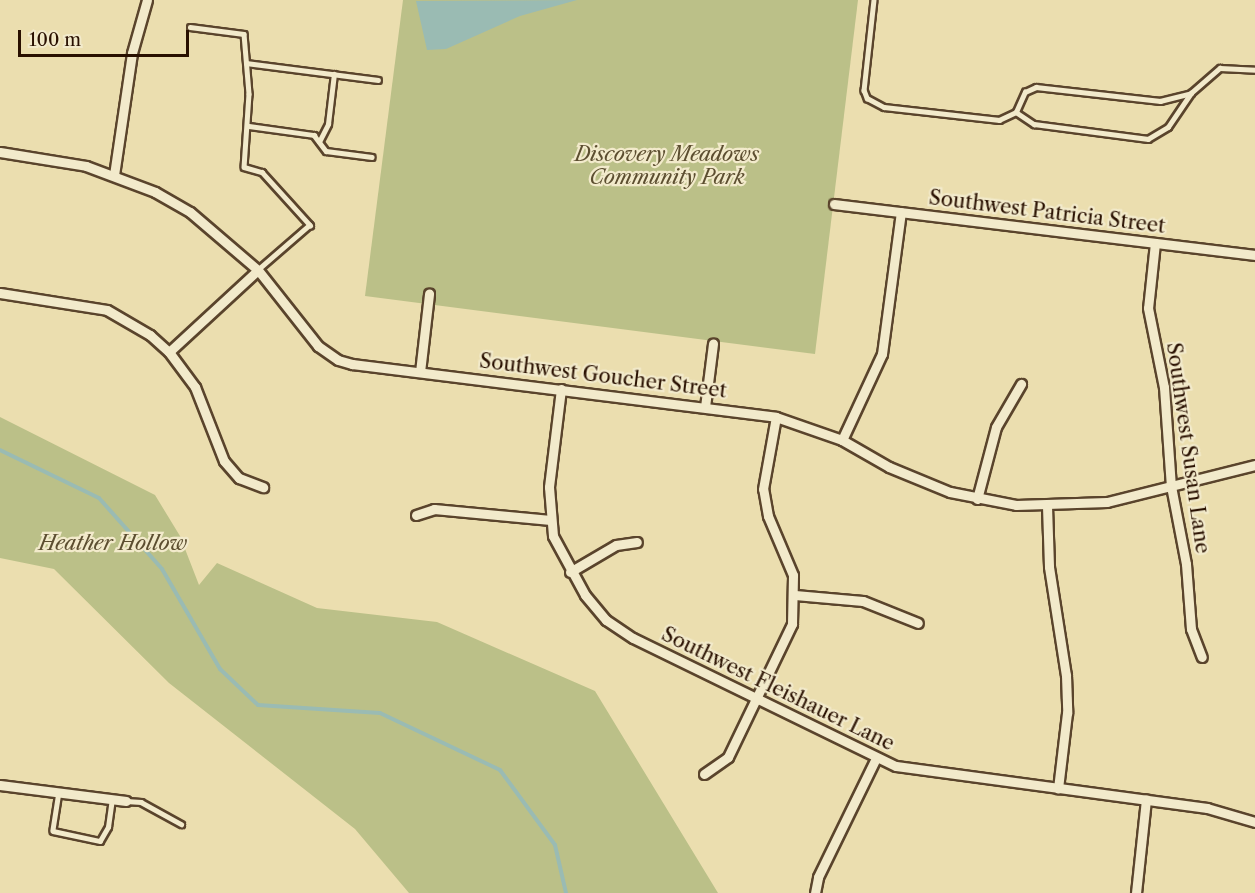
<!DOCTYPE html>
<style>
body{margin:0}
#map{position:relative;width:1255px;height:893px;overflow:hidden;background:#ebdeaf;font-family:"Libre Caslon Text",serif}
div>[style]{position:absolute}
.green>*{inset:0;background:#bbc088}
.water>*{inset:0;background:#9abbb3}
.stream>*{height:4px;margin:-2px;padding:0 2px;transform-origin:2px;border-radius:2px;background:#9abbb3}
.roads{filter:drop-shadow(2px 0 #5a442c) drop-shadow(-2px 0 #5a442c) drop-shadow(0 2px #5a442c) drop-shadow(0 -2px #5a442c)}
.service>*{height:4.5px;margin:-2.25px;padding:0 2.25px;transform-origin:2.25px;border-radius:2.25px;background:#f2eacb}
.minor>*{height:9px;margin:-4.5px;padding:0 4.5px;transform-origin:4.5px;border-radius:4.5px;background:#f2eacb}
span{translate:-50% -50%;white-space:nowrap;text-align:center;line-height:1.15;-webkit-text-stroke:4.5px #f2eacb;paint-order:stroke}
.park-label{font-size:20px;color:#5c4e30;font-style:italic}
.street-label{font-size:20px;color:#291000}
.scale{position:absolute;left:18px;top:30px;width:171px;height:27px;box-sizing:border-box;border:3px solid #291000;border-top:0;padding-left:8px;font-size:18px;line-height:21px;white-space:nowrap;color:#291000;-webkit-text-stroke:4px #f2eacb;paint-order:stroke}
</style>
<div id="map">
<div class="green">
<i style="clip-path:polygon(403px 0,858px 0,815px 354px,365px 296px)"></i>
<i style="clip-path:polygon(0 417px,155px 495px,180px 536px,199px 585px,217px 563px,317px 608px,437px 622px,595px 691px,718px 893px,409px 893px,355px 829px,169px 683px,54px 569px,0 558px)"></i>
</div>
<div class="water">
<i style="clip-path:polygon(577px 0,520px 16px,446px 49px,427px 50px,416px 1px)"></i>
</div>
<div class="stream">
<i style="left:0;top:450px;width:110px;rotate:25.9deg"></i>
<i style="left:99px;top:498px;width:95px;rotate:48.4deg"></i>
<i style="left:162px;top:569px;width:116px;rotate:59.9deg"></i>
<i style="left:220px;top:669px;width:52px;rotate:43.5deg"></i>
<i style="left:258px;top:705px;width:122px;rotate:3.8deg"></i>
<i style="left:380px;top:713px;width:133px;rotate:25.4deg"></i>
<i style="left:500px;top:770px;width:93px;rotate:53.7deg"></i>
<i style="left:555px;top:845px;width:49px;rotate:77.1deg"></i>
</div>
<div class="roads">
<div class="service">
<i style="left:874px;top:0;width:91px;rotate:96.3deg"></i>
<i style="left:864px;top:90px;width:9px;rotate:69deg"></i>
<i style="left:867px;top:98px;width:19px;rotate:28deg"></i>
<i style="left:884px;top:107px;width:116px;rotate:6.4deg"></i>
<i style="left:999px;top:120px;width:19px;rotate:-25deg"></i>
<i style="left:1016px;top:112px;width:22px;rotate:-66deg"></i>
<i style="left:1025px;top:92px;width:12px;rotate:-24deg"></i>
<i style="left:1036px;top:87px;width:125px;rotate:6.4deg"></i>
<i style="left:1160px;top:101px;width:32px;rotate:-14deg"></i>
<i style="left:1191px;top:93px;width:38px;rotate:-41deg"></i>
<i style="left:1220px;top:68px;width:35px;rotate:3deg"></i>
<i style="left:190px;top:27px;width:54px;rotate:7.4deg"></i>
<i style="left:244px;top:34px;width:60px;rotate:85.2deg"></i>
<i style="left:249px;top:94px;width:73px;rotate:93.9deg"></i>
<i style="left:244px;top:167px;width:19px;rotate:16deg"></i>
<i style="left:262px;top:172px;width:72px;rotate:47.8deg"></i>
<i style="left:310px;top:225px;width:69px;rotate:139.1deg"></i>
<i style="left:246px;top:63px;width:133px;rotate:7.3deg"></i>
<i style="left:1016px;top:112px;width:22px;rotate:34deg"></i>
<i style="left:1034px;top:124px;width:115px;rotate:7.5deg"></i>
<i style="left:1148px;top:139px;width:23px;rotate:-31deg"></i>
<i style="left:1168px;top:127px;width:41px;rotate:-55.9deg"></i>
<i style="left:249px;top:126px;width:66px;rotate:7.9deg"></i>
<i style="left:314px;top:135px;width:20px;rotate:53deg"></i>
<i style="left:326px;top:151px;width:46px;rotate:7.4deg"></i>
<i style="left:319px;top:142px;width:20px;rotate:-63deg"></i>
<i style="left:328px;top:124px;width:50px;rotate:-83.2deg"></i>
<i style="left:59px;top:792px;width:39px;rotate:99deg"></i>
<i style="left:53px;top:831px;width:48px;rotate:12deg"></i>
<i style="left:100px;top:841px;width:16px;rotate:-60deg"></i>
<i style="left:108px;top:827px;width:28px;rotate:-82deg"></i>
<i style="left:126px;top:801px;width:15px;rotate:4deg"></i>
<i style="left:141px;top:802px;width:46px;rotate:28.8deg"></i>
</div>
<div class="minor">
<i style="left:0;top:152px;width:87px;rotate:9.2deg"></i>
<i style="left:86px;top:166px;width:74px;rotate:20.6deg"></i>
<i style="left:155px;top:192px;width:40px;rotate:29.7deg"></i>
<i style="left:190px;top:212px;width:89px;rotate:40.5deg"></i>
<i style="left:258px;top:270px;width:97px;rotate:51.7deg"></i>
<i style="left:318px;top:346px;width:24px;rotate:35deg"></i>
<i style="left:338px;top:360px;width:15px;rotate:16deg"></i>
<i style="left:352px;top:364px;width:427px;rotate:7.1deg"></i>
<i style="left:776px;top:417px;width:70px;rotate:19.2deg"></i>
<i style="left:842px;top:440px;width:54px;rotate:29.9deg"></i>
<i style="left:889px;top:467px;width:66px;rotate:22.3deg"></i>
<i style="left:950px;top:492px;width:67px;rotate:11.1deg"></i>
<i style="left:1016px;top:505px;width:91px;rotate:-1.9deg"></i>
<i style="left:1107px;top:502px;width:153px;rotate:-14deg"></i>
<i style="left:114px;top:175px;width:123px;rotate:-81.6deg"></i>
<i style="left:132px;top:53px;width:55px;rotate:-74.2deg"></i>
<i style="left:834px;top:204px;width:424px;rotate:6.9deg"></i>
<i style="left:1155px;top:243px;width:65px;rotate:96.1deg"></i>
<i style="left:1148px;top:308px;width:81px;rotate:78.6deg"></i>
<i style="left:1164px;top:387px;width:99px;rotate:86deg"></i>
<i style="left:1171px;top:486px;width:79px;rotate:79.1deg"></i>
<i style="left:1186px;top:564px;width:65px;rotate:85.6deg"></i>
<i style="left:1191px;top:629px;width:30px;rotate:69deg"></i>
<i style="left:0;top:293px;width:108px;rotate:9deg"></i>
<i style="left:107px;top:310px;width:50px;rotate:30.2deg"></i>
<i style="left:150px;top:335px;width:25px;rotate:42deg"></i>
<i style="left:169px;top:352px;width:44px;rotate:53.4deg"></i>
<i style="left:195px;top:387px;width:79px;rotate:68.6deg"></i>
<i style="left:224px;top:461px;width:23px;rotate:49deg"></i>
<i style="left:239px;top:478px;width:26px;rotate:21deg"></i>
<i style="left:169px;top:352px;width:121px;rotate:-42.7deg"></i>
<i style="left:420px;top:372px;width:79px;rotate:-83.4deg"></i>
<i style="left:561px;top:389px;width:99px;rotate:97deg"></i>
<i style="left:549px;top:487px;width:49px;rotate:85.3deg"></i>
<i style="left:553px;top:536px;width:67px;rotate:61.5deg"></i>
<i style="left:585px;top:595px;width:33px;rotate:50deg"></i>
<i style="left:606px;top:620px;width:32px;rotate:34deg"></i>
<i style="left:633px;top:638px;width:292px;rotate:26deg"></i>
<i style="left:896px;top:766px;width:314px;rotate:7.7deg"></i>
<i style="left:1207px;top:808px;width:50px;rotate:16.3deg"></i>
<i style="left:705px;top:407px;width:64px;rotate:-82.8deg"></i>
<i style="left:842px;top:440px;width:95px;rotate:-65.1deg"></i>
<i style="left:882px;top:354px;width:143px;rotate:-82.4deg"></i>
<i style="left:977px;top:499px;width:74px;rotate:-75.2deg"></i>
<i style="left:996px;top:427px;width:50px;rotate:-59.8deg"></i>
<i style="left:1047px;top:506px;width:61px;rotate:88.1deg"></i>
<i style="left:1049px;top:567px;width:109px;rotate:81.1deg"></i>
<i style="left:1066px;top:675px;width:38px;rotate:88deg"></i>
<i style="left:1067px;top:713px;width:76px;rotate:96.8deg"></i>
<i style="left:416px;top:515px;width:19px;rotate:-18deg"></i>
<i style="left:434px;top:509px;width:117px;rotate:5.4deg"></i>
<i style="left:570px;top:572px;width:53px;rotate:-30.4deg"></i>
<i style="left:616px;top:545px;width:21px;rotate:-8deg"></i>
<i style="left:795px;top:595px;width:68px;rotate:5deg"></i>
<i style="left:863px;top:601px;width:59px;rotate:21.8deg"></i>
<i style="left:704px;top:774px;width:29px;rotate:-35deg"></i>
<i style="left:728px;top:757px;width:148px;rotate:-64.3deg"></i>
<i style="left:792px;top:624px;width:49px;rotate:-88.8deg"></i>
<i style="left:793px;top:575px;width:64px;rotate:-113deg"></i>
<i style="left:768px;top:516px;width:27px;rotate:-100deg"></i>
<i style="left:763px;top:489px;width:73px;rotate:-79.8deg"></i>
<i style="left:0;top:785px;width:127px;rotate:7.2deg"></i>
<i style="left:815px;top:893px;width:16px;rotate:-79deg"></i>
<i style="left:818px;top:877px;width:132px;rotate:-64deg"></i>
<i style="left:1136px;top:893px;width:94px;rotate:-83.9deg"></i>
</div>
</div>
<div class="park-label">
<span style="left:667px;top:166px">Discovery Meadows<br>Community Park</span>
<span style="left:113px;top:543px">Heather Hollow</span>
</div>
<div class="street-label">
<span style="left:1047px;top:212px;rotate:7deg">Southwest Patricia Street</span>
<span style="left:603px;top:376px;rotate:7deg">Southwest Goucher Street</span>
<span style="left:1188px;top:448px;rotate:82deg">Southwest Susan Lane</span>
<span style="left:778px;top:689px;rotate:26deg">Southwest Fleishauer Lane</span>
</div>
<div class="scale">100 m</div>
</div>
